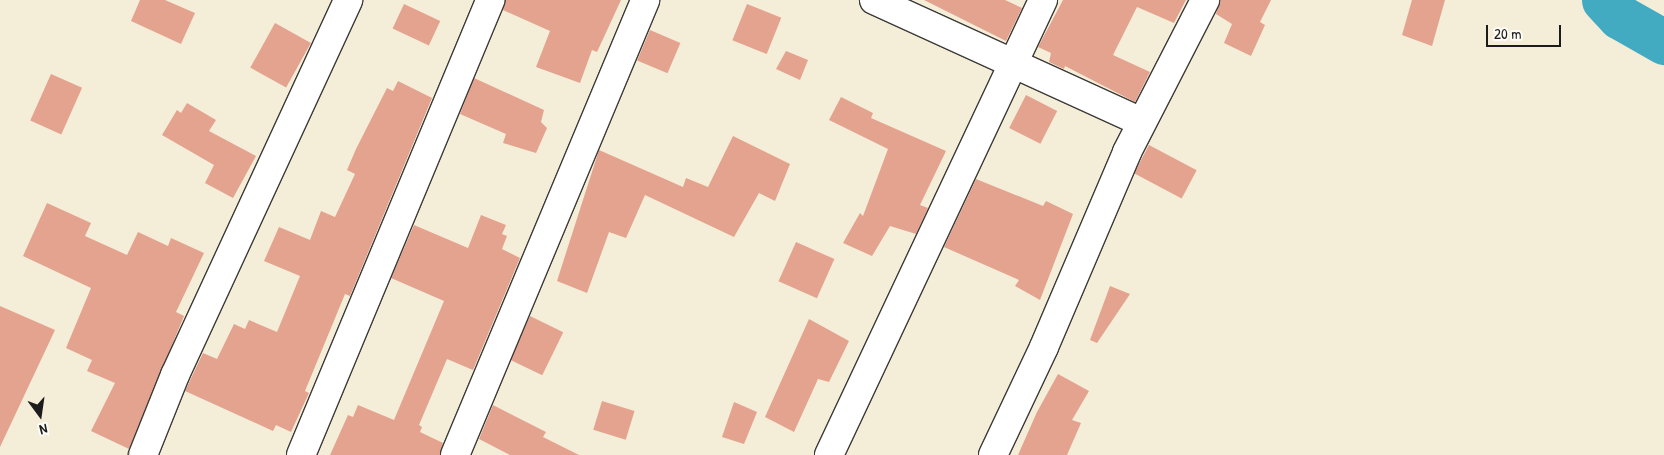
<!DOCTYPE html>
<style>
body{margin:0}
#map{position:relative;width:1664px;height:455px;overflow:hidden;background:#f4edd8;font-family:"Patrick Hand",sans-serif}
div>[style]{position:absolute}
.river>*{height:45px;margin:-22.5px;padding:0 22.5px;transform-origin:22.5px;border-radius:22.5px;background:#42abc2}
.building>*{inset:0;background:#e4a38f;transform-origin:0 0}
.roads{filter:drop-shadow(1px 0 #3c3b38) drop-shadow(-1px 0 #3c3b38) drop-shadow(0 1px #3c3b38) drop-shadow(0 -1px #3c3b38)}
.street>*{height:28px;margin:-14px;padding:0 14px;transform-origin:14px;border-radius:14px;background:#fff}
span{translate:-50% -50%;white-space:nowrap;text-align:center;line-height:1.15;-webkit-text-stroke:4px #fdfcf7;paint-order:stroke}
.north{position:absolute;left:15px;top:390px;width:50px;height:50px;-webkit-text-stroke:4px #fdfcf7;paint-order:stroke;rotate:166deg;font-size:14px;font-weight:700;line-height:20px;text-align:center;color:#1c1c1c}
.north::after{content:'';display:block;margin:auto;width:18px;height:22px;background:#1c1c1c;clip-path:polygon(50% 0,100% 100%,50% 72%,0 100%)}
.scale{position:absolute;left:1486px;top:25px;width:75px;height:22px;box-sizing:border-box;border:2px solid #1c1c1c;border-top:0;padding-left:6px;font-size:15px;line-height:18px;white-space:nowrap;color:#1c1c1c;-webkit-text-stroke:4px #fdfcf7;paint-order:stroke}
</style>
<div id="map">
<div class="river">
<i style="left:1604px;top:0;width:23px;rotate:47deg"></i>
<i style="left:1620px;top:17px;width:51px;rotate:29.6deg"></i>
</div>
<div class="building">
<i style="clip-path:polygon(140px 0,165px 0,195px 13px,181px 44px,131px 21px)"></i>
<i style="clip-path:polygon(505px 0,621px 0,597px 52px,592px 50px,580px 83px,536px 67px,550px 31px,503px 10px)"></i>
<i style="clip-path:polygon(924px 0,1005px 0,1022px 8px,1006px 41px)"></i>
<i style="clip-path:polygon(1063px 0,1186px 0,1174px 23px,1137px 7px,1113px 55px,1150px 72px,1135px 102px,1065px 66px,1064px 69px,1049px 62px,1051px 53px,1038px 47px)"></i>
<i style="clip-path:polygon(1220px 0,1271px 0,1260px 22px,1265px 25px,1251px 56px,1224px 43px,1232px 24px,1216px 14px)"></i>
<i style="clip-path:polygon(1412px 0,1445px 0,1432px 46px,1402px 35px)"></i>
<i style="left:404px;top:4px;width:40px;height:27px;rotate:25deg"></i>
<i style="left:747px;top:4px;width:37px;height:39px;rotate:22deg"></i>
<i style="left:275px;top:23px;width:41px;height:51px;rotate:29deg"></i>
<i style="left:650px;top:30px;width:33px;height:33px;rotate:23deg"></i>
<i style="clip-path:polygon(786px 51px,808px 60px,800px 80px,776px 69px)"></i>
<i style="left:51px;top:74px;width:34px;height:51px;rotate:24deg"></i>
<i style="clip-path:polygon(474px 78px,544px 110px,541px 122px,547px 128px,536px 153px,503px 143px,506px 134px,460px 114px)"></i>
<i style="clip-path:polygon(398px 81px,432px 98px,350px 296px,345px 294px,305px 391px,309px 393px,291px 432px,276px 425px,273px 431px,185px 391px,203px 353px,217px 359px,234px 324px,245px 329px,249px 320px,277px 332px,300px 276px,264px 261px,279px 227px,310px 240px,321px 211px,335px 217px,355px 174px,347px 170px,356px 149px,387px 88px,393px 91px)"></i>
<i style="left:1026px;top:95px;width:35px;height:37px;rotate:27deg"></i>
<i style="clip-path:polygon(841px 97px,873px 113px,871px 118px,946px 151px,920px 205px,928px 208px,916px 234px,890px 226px,872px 256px,843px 243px,860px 213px,863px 216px,888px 149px,829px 120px)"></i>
<i style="clip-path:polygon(187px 103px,216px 120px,209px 131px,256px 156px,233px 198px,205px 183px,214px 165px,162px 135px,177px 110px,181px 113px)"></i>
<i style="clip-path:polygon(733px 136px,790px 164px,775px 201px,759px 193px,734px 237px,645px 195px,626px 238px,609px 232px,587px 293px,557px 281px,599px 150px,683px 187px,686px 178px,708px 187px)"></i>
<i style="left:1149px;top:145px;width:54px;height:32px;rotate:28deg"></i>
<i style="clip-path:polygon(976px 179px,1043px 206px,1046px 201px,1073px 214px,1040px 300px,1015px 286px,1019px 280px,944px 247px)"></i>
<i style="clip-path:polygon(47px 203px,91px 223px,85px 236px,127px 255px,138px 232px,168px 246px,171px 238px,204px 253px,176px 312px,184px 316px,129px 449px,91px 431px,115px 383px,87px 371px,92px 360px,66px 348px,91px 288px,23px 256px)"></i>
<i style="clip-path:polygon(481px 215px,506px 225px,502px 234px,507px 236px,502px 249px,520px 258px,473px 370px,447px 359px,419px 425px,422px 427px,420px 432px,443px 443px,440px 455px,330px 455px,348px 415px,353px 417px,358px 405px,394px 420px,444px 301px,391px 278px,414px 225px,468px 248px)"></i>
<i style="left:796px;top:242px;width:42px;height:43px;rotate:24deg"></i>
<i style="clip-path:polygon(1110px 286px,1130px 294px,1097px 343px,1090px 340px)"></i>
<i style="clip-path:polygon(0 306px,55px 330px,0 447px)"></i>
<i style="left:530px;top:316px;width:37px;height:48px;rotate:26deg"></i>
<i style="clip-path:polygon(809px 319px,849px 341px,829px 382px,818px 379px,794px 432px,765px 417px)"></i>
<i style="clip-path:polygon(1058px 374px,1089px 391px,1072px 420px,1081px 423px,1067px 455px,1018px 455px,1037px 412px)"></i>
<i style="left:602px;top:401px;width:34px;height:30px;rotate:17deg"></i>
<i style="clip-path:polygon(734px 402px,757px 412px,744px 444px,722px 437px)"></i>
<i style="clip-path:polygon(493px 405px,546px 432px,543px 437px,579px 455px,510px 455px,479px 439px)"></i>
</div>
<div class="roads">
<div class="street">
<i style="left:874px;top:0;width:294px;rotate:24.5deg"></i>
<i style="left:143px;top:455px;width:86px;rotate:-68.2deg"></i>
<i style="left:175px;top:375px;width:413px;rotate:-65.2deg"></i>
<i style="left:301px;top:455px;width:493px;rotate:-67.4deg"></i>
<i style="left:455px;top:455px;width:493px;rotate:-67.3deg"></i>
<i style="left:829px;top:455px;width:503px;rotate:-64.81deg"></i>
<i style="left:993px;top:455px;width:119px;rotate:-64.7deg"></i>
<i style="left:1044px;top:347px;width:212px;rotate:-66.9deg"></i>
<i style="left:1127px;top:152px;width:171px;rotate:-62.8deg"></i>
</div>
</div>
<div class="north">N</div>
<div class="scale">20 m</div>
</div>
